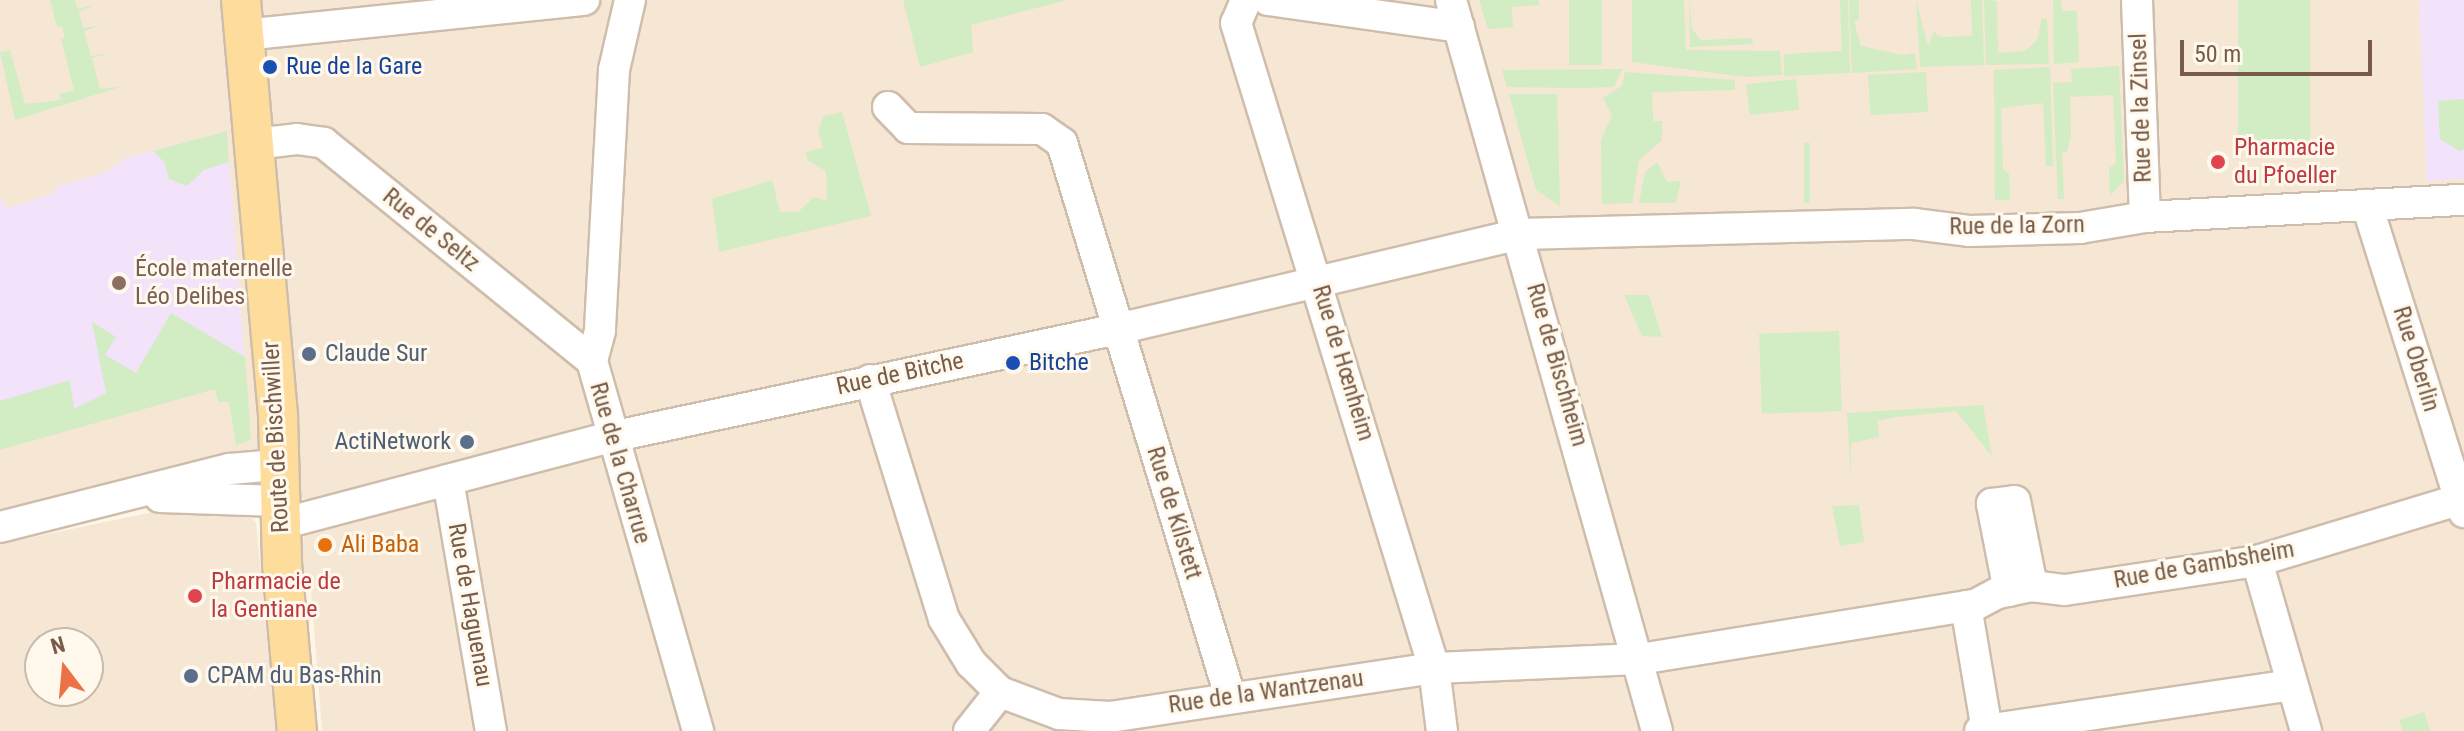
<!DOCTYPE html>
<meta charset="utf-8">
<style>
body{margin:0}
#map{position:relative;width:2464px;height:731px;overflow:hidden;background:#fdf5e6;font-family:"Roboto Condensed",sans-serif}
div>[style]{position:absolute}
.residential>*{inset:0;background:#f5e7d4}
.education>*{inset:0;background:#f2e2fa}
.green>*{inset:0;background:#d2ecc3;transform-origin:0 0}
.roads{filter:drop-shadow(2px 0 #cfbdab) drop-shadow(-2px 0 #cfbdab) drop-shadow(0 2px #cfbdab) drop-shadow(0 -2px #cfbdab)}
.minor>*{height:30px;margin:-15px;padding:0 15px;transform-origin:15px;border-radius:15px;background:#fff}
.major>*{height:38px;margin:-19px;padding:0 19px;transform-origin:19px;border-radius:19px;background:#fedd9c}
.dots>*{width:22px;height:22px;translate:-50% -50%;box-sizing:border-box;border:4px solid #fff9ed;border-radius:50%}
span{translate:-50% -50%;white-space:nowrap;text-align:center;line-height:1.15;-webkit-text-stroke:6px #fff9ed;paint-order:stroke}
.transit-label{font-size:24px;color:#164399}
.left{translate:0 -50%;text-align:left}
.street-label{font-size:24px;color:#785b49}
.health-label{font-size:24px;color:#be3a42}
.education-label{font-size:24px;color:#785e54}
.service-label{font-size:24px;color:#4e5e75}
.right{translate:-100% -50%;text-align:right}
.food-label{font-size:24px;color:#c56008}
.north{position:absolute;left:24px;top:627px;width:80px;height:80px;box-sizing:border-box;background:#fff9ed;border:2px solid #c9baab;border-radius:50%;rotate:344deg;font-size:22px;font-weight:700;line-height:32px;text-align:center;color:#785b49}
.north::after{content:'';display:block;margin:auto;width:28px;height:36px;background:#ec7146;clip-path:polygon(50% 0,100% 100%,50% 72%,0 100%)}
.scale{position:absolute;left:2180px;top:40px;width:192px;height:36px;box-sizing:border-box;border:4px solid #785b49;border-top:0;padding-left:10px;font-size:24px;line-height:28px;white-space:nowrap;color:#785b49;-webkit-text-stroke:6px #fff9ed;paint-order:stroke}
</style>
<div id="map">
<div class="residential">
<i style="clip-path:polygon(0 0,221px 0,225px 46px,231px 46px,251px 274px,245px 274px,246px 290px,253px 290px,255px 314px,248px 315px,256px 399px,263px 399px,261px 451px,0 513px)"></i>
<i style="clip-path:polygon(262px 0,2464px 0,2464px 731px,322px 731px,311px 589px,304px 589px,301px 562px,304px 536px,320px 529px,317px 503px,302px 498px,299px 489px,290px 415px,298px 413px,285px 256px,278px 256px,275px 225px,281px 223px,278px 185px,270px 185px,255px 8px)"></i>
<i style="clip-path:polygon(evenodd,158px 511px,249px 515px,256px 523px,276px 731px,0 731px,0 544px,158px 511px,40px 643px,88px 643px,88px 691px,40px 691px,40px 643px)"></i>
</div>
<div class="education">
<i style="clip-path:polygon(2419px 0,2464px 0,2464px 178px,2427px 182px)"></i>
<i style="clip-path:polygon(227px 131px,246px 380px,8px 447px,0 422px,0 196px,6px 208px,26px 202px,55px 193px,55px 187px,106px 172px,126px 158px)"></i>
</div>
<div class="green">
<i style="clip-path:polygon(50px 0,75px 0,78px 9px,97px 4px,79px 12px,83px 28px,102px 25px,84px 31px,91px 56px,110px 53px,92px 58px,100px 89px,120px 87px,15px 120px,0 52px,10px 50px,25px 104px,61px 100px,60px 94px,74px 90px,61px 39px,65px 38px,62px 26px,57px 27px)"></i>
<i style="clip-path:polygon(903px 0,1067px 0,971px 25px,973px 52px,920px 67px)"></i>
<i style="clip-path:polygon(1479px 0,1539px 0,1539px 5px,1512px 7px,1513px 27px,1488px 29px)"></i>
<i style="left:1569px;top:0;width:33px;height:65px"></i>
<i style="clip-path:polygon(1632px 0,1684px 0,1686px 50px,1780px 51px,1782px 75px,1745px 77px,1632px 62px)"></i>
<i style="clip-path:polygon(1689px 0,1692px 29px,1701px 40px,1752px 38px,1753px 44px,1690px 47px)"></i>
<i style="clip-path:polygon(1840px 0,1848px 0,1850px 73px,1784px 76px,1784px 54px,1842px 51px)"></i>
<i style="clip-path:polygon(1849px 0,1859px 0,1859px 20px,1854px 21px,1861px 46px,1902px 55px,1915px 53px,1917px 69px,1852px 73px)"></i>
<i style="clip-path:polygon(1916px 0,1928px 46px,1934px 32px,1941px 37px,1972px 36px,1971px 0,1982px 0,1984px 65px,1920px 67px)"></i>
<i style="clip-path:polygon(1984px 0,1997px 1px,1998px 53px,2025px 51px,2037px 40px,2042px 18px,2047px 19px,2049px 64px,1986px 65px)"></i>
<i style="clip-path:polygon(2053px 0,2061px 0,2062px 11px,2077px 11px,2079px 62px,2054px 64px)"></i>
<i style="left:2238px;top:0;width:72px;height:147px"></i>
<i style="clip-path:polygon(2119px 66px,2124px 181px,2110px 196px,2109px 168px,2116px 163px,2113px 95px,2070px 97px,2071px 135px,2067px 152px,2062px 153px,2064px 199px,2058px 199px,2053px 83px,2072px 82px,2071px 69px)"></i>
<i style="clip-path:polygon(2050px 67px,2053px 166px,2046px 166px,2043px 103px,2001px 108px,2003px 169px,2009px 174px,2010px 200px,1995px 200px,1994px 70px)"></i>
<i style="clip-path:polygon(1622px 69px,1614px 87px,1583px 88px,1507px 87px,1502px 70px)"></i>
<i style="clip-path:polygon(1625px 72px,1735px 80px,1735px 90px,1652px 92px,1653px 121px,1662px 121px,1662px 140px,1639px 160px,1632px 203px,1602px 204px,1601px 140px,1612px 115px,1603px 98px,1622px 86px)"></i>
<i style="left:1926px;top:72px;width:40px;height:58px;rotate:87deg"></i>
<i style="left:1796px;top:79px;width:31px;height:50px;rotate:84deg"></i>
<i style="clip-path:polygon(1509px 94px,1557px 94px,1560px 206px,1536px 190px)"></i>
<i style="clip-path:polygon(2464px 99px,2464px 149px,2459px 151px,2440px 139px,2438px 101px)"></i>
<i style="clip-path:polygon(842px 112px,871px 216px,719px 252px,712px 199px,772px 180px,780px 212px,798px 212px,814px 197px,827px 201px,826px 171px,808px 161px,806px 152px,823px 148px,818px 130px,824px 116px)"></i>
<i style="clip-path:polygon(227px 131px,229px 162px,204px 170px,187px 186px,169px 179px,165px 163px,153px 151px)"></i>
<i style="left:1804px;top:143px;width:6px;height:60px"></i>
<i style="clip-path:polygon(1657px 162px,1667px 182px,1681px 181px,1676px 203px,1639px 203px,1645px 172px)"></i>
<i style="clip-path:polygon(1624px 295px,1649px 295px,1662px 337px,1642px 336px)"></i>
<i style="clip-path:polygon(171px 313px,245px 357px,251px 440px,236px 445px,229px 402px,218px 402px,215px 389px,0 450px,0 401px,70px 380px,74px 409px,106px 393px,92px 322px,116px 337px,105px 355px,136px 373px)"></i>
<i style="left:1839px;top:331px;width:80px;height:80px;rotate:88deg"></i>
<i style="clip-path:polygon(1983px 405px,1992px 456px,1956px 411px,1896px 417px,1877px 421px,1879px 437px,1851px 443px,1851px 477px,1847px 413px)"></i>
<i style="clip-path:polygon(1859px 505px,1864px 542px,1840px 546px,1832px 506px)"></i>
<i style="clip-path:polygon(2424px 712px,2430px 731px,2403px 731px,2399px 720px)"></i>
</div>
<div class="roads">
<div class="minor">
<i style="left:630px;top:0;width:72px;rotate:102.9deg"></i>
<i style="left:614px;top:70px;width:261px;rotate:93.1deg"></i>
<i style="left:600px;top:331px;width:31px;rotate:105deg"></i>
<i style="left:592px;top:361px;width:385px;rotate:74deg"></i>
<i style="left:1246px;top:0;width:25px;rotate:113deg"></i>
<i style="left:1236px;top:23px;width:675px;rotate:72.93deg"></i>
<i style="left:1434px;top:668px;width:64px;rotate:82.8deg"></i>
<i style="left:1268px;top:0;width:193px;rotate:8deg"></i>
<i style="left:1451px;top:0;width:759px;rotate:74.26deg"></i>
<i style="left:2137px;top:0;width:217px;rotate:87.9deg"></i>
<i style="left:244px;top:35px;width:342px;rotate:-5.9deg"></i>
<i style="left:888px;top:107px;width:29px;rotate:46deg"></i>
<i style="left:908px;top:128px;width:134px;rotate:0.4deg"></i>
<i style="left:1042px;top:129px;width:24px;rotate:35deg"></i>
<i style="left:1062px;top:143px;width:578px;rotate:73.1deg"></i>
<i style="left:254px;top:144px;width:43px;rotate:-6.6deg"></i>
<i style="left:297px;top:139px;width:27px;rotate:8deg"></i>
<i style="left:324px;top:143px;width:345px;rotate:39.1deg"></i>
<i style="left:2367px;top:205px;width:322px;rotate:72.5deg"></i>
<i style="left:870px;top:380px;width:250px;rotate:72.8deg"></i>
<i style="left:944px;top:619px;width:52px;rotate:58.5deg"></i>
<i style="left:971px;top:663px;width:41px;rotate:45deg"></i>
<i style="left:1000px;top:692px;width:63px;rotate:20.4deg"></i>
<i style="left:1059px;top:714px;width:51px;rotate:3.4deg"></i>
<i style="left:1110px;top:717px;width:328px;rotate:-8.6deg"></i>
<i style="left:1434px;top:668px;width:206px;rotate:-2.5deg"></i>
<i style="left:1640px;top:659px;width:339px;rotate:-9.2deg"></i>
<i style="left:1975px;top:605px;width:26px;rotate:-28deg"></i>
<i style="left:1998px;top:593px;width:35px;rotate:-12deg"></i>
<i style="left:2032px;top:586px;width:33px;rotate:7deg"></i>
<i style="left:2065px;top:590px;width:194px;rotate:-8.6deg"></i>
<i style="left:2257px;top:561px;width:216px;rotate:-16.9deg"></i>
<i style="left:448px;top:480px;width:255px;rotate:80.3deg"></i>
<i style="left:160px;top:497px;width:119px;rotate:1.9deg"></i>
<i style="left:281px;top:524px;width:341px;rotate:-14.8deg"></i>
<i style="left:611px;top:437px;width:518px;rotate:-12.03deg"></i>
<i style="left:1118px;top:329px;width:414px;rotate:-13.3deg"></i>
<i style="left:1521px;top:234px;width:393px;rotate:-1.5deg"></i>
<i style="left:1914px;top:224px;width:55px;rotate:7.3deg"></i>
<i style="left:1969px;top:231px;width:111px;rotate:-1.5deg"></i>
<i style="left:2080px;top:228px;width:66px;rotate:-9.6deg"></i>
<i style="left:2145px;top:217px;width:319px;rotate:-3.1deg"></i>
<i style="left:0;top:527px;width:237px;rotate:-14.2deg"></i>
<i style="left:230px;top:469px;width:47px;rotate:-4.9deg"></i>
<i style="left:2257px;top:561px;width:177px;rotate:73.9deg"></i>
<i style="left:2009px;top:591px;width:89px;rotate:-101.1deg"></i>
<i style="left:1992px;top:504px;width:23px;rotate:-7deg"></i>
<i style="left:2015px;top:501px;width:87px;rotate:78.7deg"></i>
<i style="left:1966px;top:606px;width:126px;rotate:80.4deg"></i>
<i style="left:969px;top:731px;width:50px;rotate:-51.5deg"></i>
<i style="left:1980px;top:731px;width:315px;rotate:-8.4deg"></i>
</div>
<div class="major">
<i style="left:241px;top:0;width:419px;rotate:84.9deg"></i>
<i style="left:278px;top:417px;width:147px;rotate:88.4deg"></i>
<i style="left:282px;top:564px;width:168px;rotate:84.9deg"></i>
</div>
</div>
<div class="dots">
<i style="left:270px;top:67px;background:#1a4fb4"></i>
<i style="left:2218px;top:162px;background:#e0444e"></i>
<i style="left:119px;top:283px;background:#8d6e63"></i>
<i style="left:309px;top:354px;background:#5c6f8a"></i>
<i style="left:1013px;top:363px;background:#1a4fb4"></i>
<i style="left:467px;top:442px;background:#5c6f8a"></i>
<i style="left:325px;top:545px;background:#e8710a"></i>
<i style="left:195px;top:596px;background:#e0444e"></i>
<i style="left:191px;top:676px;background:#5c6f8a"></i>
</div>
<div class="transit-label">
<span class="left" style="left:286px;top:67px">Rue de la Gare</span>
<span class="left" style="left:1029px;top:363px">Bitche</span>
</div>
<div class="street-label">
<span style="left:2141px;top:108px;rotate:-92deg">Rue de la Zinsel</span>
<span style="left:2017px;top:226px;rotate:-1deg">Rue de la Zorn</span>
<span style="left:431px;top:230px;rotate:39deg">Rue de Seltz</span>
<span style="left:2416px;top:359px;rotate:73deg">Rue Oberlin</span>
<span style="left:1343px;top:363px;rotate:73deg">Rue de Hœnheim</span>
<span style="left:1557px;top:365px;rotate:74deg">Rue de Bischheim</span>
<span style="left:900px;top:374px;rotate:-12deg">Rue de Bitche</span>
<span style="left:276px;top:437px;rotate:-93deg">Route de Bischwiller</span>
<span style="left:620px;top:463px;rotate:74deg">Rue de la Charrue</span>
<span style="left:1174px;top:513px;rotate:73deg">Rue de Kilstett</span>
<span style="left:2204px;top:565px;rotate:-10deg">Rue de Gambsheim</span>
<span style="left:470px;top:605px;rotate:80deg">Rue de Haguenau</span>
<span style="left:1266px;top:692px;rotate:-8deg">Rue de la Wantzenau</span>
</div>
<div class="health-label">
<span class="left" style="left:2234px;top:162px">Pharmacie<br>du Pfoeller</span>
<span class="left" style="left:211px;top:596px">Pharmacie de<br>la Gentiane</span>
</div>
<div class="education-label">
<span class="left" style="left:135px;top:283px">École maternelle<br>Léo Delibes</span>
</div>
<div class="service-label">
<span class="left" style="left:325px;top:354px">Claude Sur</span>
<span class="right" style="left:451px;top:442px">ActiNetwork</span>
<span class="left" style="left:207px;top:676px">CPAM du Bas-Rhin</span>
</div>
<div class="food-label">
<span class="left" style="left:341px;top:545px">Ali Baba</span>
</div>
<div class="north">N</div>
<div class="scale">50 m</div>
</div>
